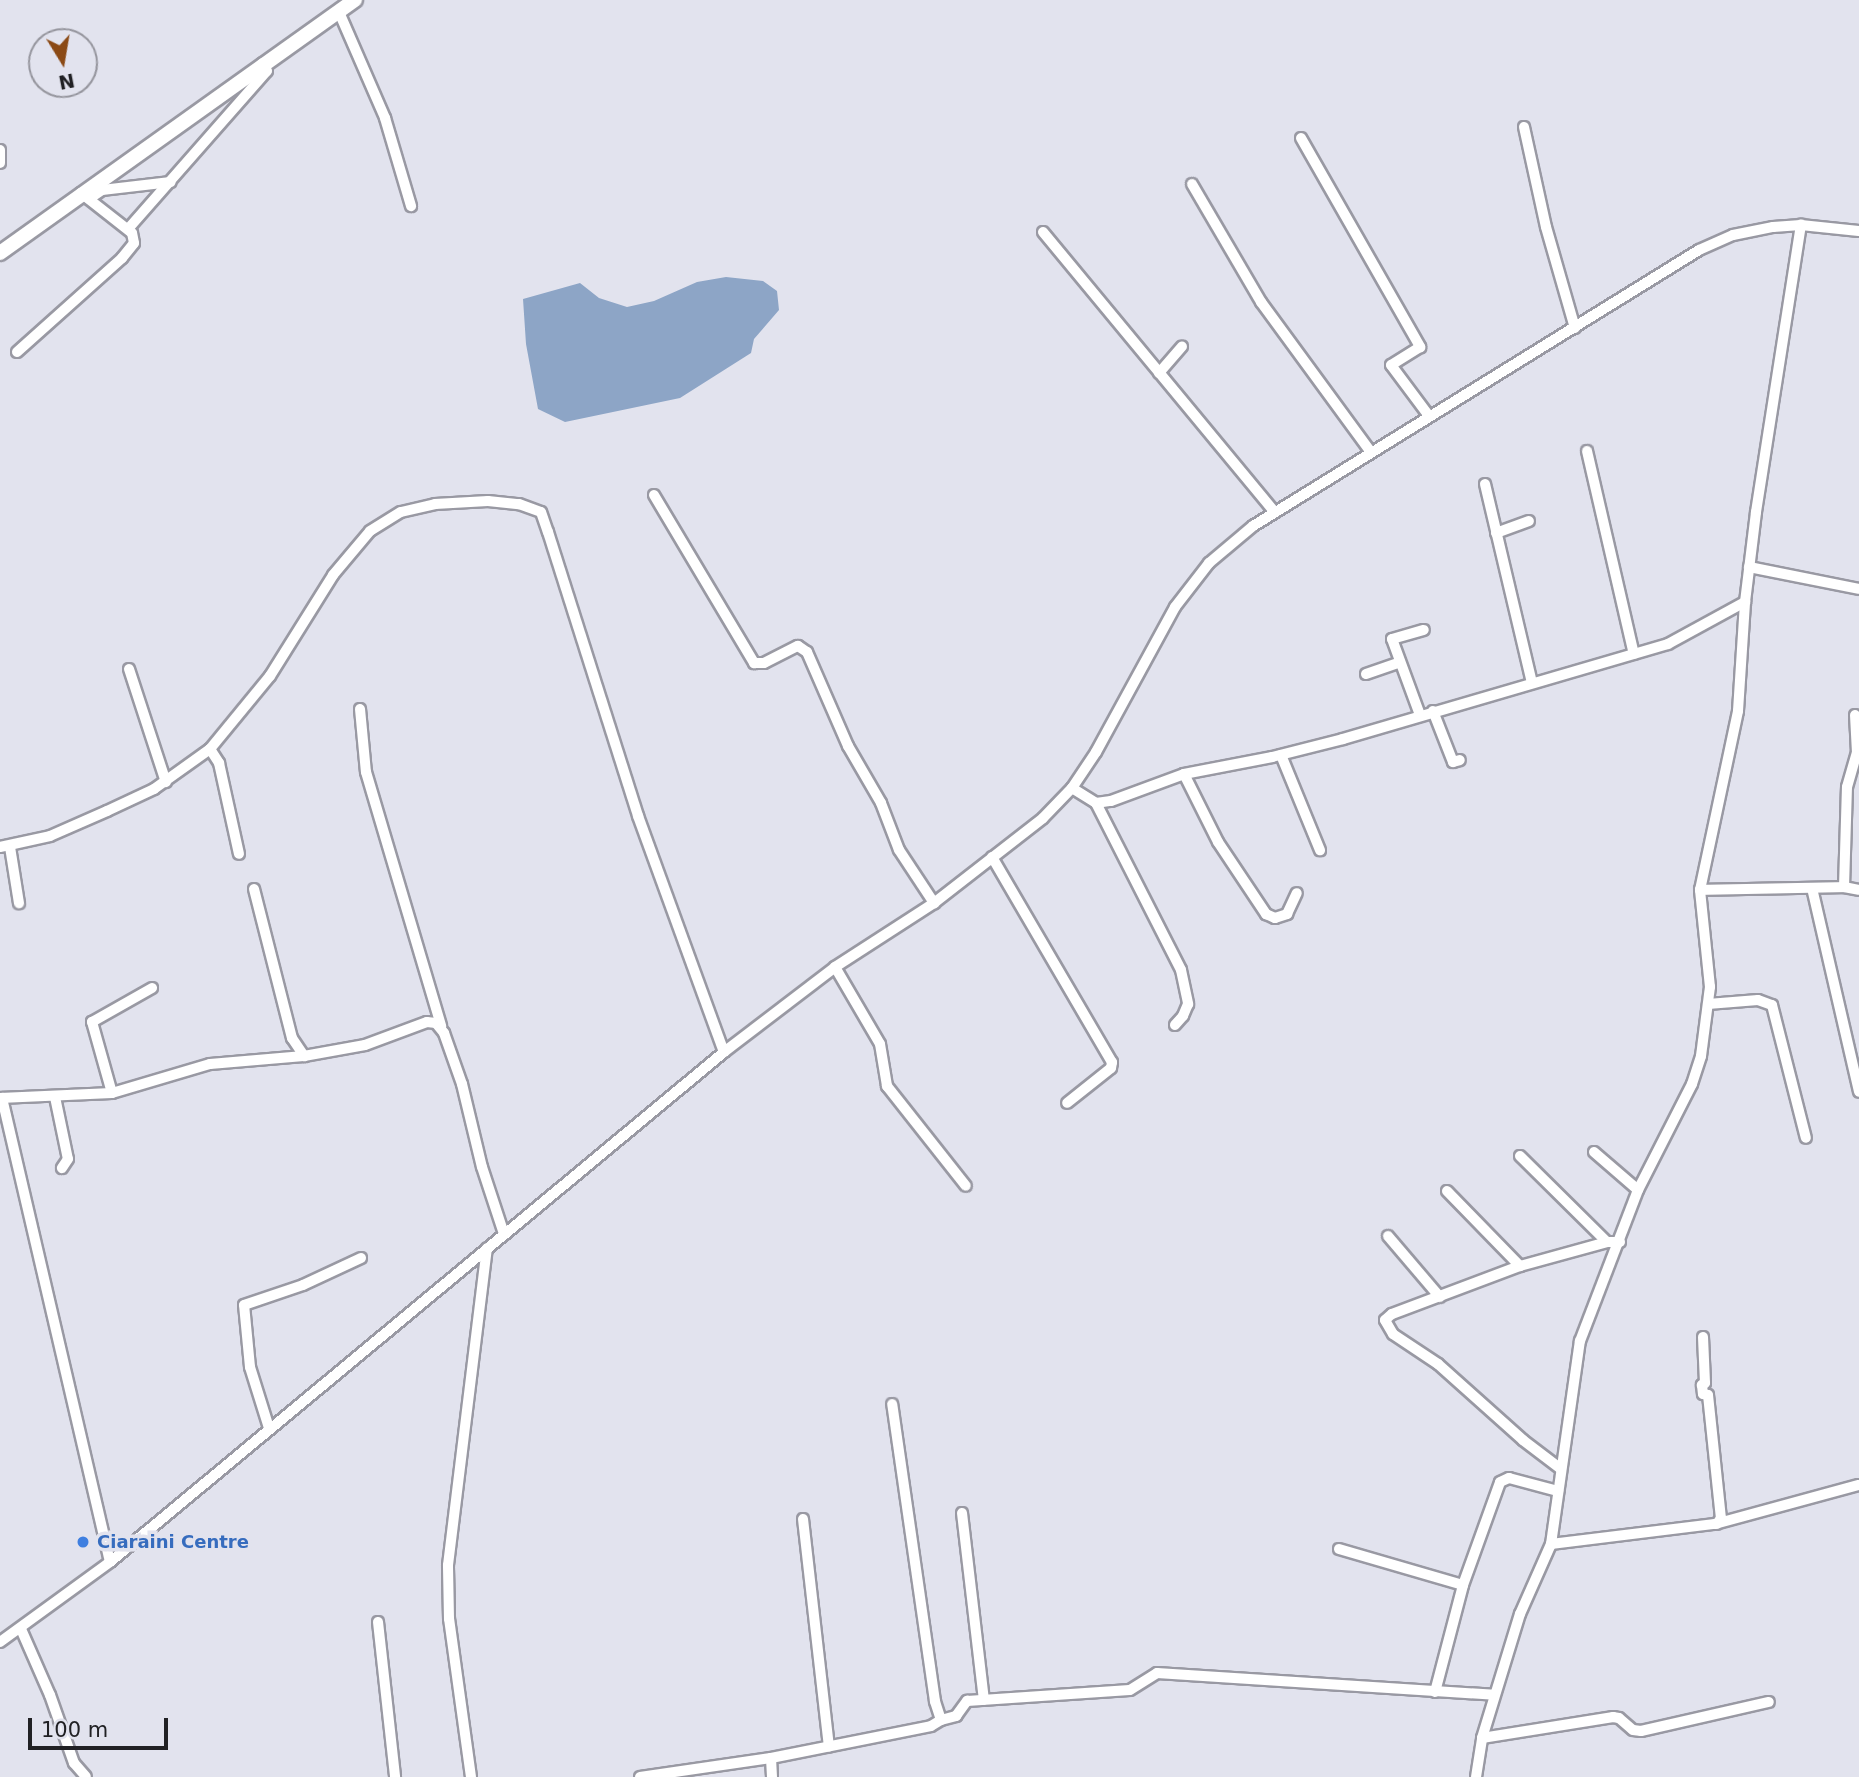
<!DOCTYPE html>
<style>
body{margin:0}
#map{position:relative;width:1859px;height:1777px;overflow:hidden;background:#e2e3ee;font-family:"DejaVu Sans",sans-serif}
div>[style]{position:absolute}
.water>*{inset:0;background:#8da5c6}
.roads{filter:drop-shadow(2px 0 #9999a3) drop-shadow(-2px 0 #9999a3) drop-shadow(0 2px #9999a3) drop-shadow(0 -2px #9999a3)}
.street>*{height:10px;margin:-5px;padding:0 5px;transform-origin:5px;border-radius:5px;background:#fff}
.secondary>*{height:14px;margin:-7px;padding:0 7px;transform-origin:7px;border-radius:7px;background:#fff}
.dots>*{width:19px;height:19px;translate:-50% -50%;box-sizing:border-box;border:4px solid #e2e3ee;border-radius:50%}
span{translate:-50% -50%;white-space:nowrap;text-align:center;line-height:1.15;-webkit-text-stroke:7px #e2e3ee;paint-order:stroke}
.shop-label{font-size:18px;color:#366cbe;font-weight:700}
.left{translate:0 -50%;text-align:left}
.north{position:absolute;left:28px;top:28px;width:70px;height:70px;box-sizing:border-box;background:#e2e3ee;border:2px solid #95959d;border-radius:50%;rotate:169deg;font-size:19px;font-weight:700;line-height:28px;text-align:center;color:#212124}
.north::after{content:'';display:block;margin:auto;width:24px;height:32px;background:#8b4a15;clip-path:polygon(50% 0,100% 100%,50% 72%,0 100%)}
.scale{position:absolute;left:28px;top:1718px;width:140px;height:32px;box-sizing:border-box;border:4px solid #212124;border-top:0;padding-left:9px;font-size:21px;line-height:24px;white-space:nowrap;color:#212124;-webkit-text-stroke:5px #e2e3ee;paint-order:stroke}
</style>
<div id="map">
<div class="water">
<i style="clip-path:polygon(726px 277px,763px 281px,777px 291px,779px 310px,754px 339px,751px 353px,680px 398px,565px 422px,538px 409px,526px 344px,523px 299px,580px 283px,599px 298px,627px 307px,654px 301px,697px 282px)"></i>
</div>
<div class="roads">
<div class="street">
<i style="left:339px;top:12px;width:116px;rotate:66.5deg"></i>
<i style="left:385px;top:118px;width:92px;rotate:73.5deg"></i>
<i style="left:1524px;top:127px;width:102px;rotate:77.6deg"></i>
<i style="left:1546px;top:227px;width:105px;rotate:74deg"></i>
<i style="left:1301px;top:138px;width:241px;rotate:60.3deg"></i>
<i style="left:1420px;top:347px;width:34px;rotate:148deg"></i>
<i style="left:1391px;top:365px;width:64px;rotate:53.3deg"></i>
<i style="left:0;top:150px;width:13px;rotate:90deg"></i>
<i style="left:1192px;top:184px;width:137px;rotate:59.7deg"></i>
<i style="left:1261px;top:302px;width:185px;rotate:53.8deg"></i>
<i style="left:89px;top:199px;width:16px;rotate:-35deg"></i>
<i style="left:102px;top:190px;width:69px;rotate:-6.6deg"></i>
<i style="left:128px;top:229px;width:210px;rotate:-48.7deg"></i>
<i style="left:267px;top:71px;width:9px;rotate:-122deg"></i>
<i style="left:1043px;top:232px;width:364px;rotate:50.4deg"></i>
<i style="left:17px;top:352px;width:141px;rotate:-41.8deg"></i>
<i style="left:122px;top:258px;width:19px;rotate:-51deg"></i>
<i style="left:134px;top:243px;width:10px;rotate:-101deg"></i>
<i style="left:132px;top:233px;width:65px;rotate:-141.9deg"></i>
<i style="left:1159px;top:373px;width:35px;rotate:-49deg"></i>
<i style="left:1587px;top:451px;width:208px;rotate:77deg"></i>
<i style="left:1485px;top:484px;width:204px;rotate:76.7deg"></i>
<i style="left:654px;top:495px;width:196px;rotate:59.2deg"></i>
<i style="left:754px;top:663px;width:10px"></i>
<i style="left:764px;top:663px;width:38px;rotate:-27deg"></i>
<i style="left:798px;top:646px;width:11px;rotate:34deg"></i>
<i style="left:807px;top:652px;width:103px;rotate:66.4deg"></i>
<i style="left:848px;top:746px;width:66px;rotate:59.9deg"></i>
<i style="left:881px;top:803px;width:50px;rotate:69deg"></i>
<i style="left:899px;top:850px;width:64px;rotate:56.6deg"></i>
<i style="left:1496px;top:533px;width:35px;rotate:-20deg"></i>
<i style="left:1749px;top:567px;width:112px;rotate:11.3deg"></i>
<i style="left:129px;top:669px;width:119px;rotate:71.9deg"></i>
<i style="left:1366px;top:674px;width:36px;rotate:-19deg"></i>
<i style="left:360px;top:709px;width:63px;rotate:84.6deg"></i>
<i style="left:366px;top:772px;width:265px;rotate:73.5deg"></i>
<i style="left:1433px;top:711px;width:55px;rotate:68.6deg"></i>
<i style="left:1453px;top:762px;width:7px;rotate:-16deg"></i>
<i style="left:1420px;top:715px;width:81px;rotate:-110.2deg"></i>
<i style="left:1392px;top:639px;width:33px;rotate:-16deg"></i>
<i style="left:210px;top:749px;width:17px;rotate:57deg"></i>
<i style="left:219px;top:763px;width:93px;rotate:77.6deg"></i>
<i style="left:1281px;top:755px;width:103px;rotate:67.7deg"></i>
<i style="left:1184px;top:774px;width:76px;rotate:63.4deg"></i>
<i style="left:1218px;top:842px;width:87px;rotate:56.3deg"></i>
<i style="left:1266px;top:914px;width:10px;rotate:24deg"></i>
<i style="left:1275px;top:918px;width:13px;rotate:-18deg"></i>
<i style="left:1287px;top:914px;width:23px;rotate:-65deg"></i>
<i style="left:1072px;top:788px;width:28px;rotate:32deg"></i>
<i style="left:1096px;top:803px;width:15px;rotate:-8deg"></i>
<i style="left:1111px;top:801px;width:78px;rotate:-20.3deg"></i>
<i style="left:1184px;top:774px;width:90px;rotate:-10.9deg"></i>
<i style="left:1272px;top:757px;width:73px;rotate:-14.2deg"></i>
<i style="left:1343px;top:739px;width:339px;rotate:-16.3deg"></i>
<i style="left:1668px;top:644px;width:88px;rotate:-28.6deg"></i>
<i style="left:1096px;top:803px;width:187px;rotate:63deg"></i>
<i style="left:1181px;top:970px;width:35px;rotate:78deg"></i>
<i style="left:1188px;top:1004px;width:13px;rotate:113deg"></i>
<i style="left:1183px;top:1016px;width:12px;rotate:132deg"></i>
<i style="left:0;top:847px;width:51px;rotate:-12.4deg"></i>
<i style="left:50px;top:836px;width:62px;rotate:-23.7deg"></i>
<i style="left:107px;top:811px;width:52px;rotate:-25.1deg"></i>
<i style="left:154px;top:789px;width:69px;rotate:-35.5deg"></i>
<i style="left:210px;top:749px;width:94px;rotate:-50.6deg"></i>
<i style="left:270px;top:676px;width:119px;rotate:-58deg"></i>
<i style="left:333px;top:575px;width:57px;rotate:-49.9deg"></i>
<i style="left:370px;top:531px;width:36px;rotate:-32deg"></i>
<i style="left:401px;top:512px;width:35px;rotate:-13deg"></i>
<i style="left:435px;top:504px;width:53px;rotate:-3.2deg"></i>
<i style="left:488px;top:501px;width:31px;rotate:6deg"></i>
<i style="left:519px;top:504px;width:23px;rotate:20deg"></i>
<i style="left:541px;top:512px;width:21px;rotate:71deg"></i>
<i style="left:548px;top:532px;width:298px;rotate:72.4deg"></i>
<i style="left:638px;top:816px;width:251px;rotate:70deg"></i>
<i style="left:10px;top:847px;width:57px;rotate:80.9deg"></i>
<i style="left:992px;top:857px;width:238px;rotate:59.7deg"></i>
<i style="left:1112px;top:1062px;width:6px;rotate:99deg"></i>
<i style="left:1111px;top:1068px;width:56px;rotate:141.5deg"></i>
<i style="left:1844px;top:887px;width:15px;rotate:11deg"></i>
<i style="left:1812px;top:888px;width:209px;rotate:77deg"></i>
<i style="left:254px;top:889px;width:154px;rotate:75.7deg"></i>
<i style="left:292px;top:1038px;width:22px;rotate:56deg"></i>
<i style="left:1700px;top:890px;width:144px;rotate:-1.2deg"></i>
<i style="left:1844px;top:887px;width:100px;rotate:-88.3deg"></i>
<i style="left:1847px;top:787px;width:35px;rotate:-74deg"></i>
<i style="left:1857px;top:753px;width:38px;rotate:-93deg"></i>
<i style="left:835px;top:967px;width:89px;rotate:59.7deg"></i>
<i style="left:880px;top:1044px;width:43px;rotate:80.5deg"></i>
<i style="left:887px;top:1086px;width:127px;rotate:51.7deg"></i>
<i style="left:1708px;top:1004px;width:50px;rotate:-4.6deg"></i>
<i style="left:1758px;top:1000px;width:15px;rotate:20deg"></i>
<i style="left:1772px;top:1005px;width:137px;rotate:75.7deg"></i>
<i style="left:112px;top:1093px;width:74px;rotate:-105.7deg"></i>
<i style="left:92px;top:1022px;width:69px;rotate:-29.5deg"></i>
<i style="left:55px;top:1097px;width:63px;rotate:78.2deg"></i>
<i style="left:68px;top:1159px;width:11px;rotate:124deg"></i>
<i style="left:0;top:1098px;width:112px;rotate:-2.6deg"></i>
<i style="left:112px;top:1093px;width:102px;rotate:-16.5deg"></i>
<i style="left:210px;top:1064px;width:94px;rotate:-4.9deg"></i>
<i style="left:304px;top:1056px;width:62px;rotate:-10.2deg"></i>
<i style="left:365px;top:1045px;width:66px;rotate:-20.4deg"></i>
<i style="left:427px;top:1022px;width:9px;rotate:6deg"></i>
<i style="left:436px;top:1023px;width:13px;rotate:51deg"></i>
<i style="left:444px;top:1033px;width:54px;rotate:70.6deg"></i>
<i style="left:462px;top:1084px;width:85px;rotate:76.5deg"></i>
<i style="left:482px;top:1167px;width:71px;rotate:71.8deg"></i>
<i style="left:2px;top:1098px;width:476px;rotate:76.9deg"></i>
<i style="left:1594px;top:1152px;width:58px;rotate:40.8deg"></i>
<i style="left:1520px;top:1156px;width:122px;rotate:44.7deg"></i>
<i style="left:1447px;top:1191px;width:105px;rotate:45.8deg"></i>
<i style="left:1388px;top:1236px;width:80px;rotate:49.6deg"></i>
<i style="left:1703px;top:1337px;width:46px;rotate:87.5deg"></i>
<i style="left:1705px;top:1383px;width:4px;rotate:146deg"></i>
<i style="left:1702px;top:1385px;width:9px;rotate:84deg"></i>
<i style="left:1703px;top:1394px;width:5px;rotate:11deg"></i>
<i style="left:1708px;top:1395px;width:124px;rotate:84deg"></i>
<i style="left:1721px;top:1518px;width:7px;rotate:124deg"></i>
<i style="left:269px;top:1428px;width:64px;rotate:-107.3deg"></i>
<i style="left:250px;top:1367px;width:62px;rotate:-95.5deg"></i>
<i style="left:244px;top:1305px;width:62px;rotate:-18.7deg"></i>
<i style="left:303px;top:1285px;width:64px;rotate:-25deg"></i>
<i style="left:1561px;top:1469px;width:48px;rotate:-142.7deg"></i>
<i style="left:1523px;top:1440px;width:114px;rotate:-138.2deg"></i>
<i style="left:1438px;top:1364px;width:54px;rotate:-146.3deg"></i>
<i style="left:1393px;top:1334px;width:16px;rotate:-120deg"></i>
<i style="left:1385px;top:1320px;width:9px;rotate:-41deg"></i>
<i style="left:1392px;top:1314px;width:137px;rotate:-20.6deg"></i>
<i style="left:1520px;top:1266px;width:90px;rotate:-15.4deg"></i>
<i style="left:1607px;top:1242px;width:13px"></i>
<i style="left:962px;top:1513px;width:188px;rotate:83.3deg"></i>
<i style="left:803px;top:1519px;width:229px;rotate:83.5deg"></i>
<i style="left:1551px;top:1544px;width:165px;rotate:-7deg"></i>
<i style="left:1715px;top:1524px;width:149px;rotate:-15.2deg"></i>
<i style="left:1339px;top:1549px;width:129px;rotate:16.2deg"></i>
<i style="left:378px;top:1622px;width:156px;rotate:83.7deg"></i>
<i style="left:21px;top:1629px;width:72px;rotate:66.3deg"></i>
<i style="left:50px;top:1695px;width:72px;rotate:70.6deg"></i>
<i style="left:74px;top:1763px;width:18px;rotate:49deg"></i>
<i style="left:0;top:1642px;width:136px;rotate:-36deg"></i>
<i style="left:110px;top:1562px;width:798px;rotate:-39.71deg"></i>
<i style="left:724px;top:1052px;width:140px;rotate:-37.4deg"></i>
<i style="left:835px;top:967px;width:118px;rotate:-32.9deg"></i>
<i style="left:934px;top:903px;width:138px;rotate:-37.9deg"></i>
<i style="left:1043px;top:818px;width:42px;rotate:-46deg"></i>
<i style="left:1072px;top:788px;width:43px;rotate:-56.3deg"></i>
<i style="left:1096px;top:752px;width:165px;rotate:-61.4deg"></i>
<i style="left:1175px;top:607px;width:56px;rotate:-52.3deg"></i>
<i style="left:1209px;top:563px;width:57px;rotate:-40.1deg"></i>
<i style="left:1253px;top:526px;width:524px;rotate:-31.75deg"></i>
<i style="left:1699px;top:250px;width:37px;rotate:-24deg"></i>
<i style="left:1733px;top:235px;width:41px;rotate:-11.3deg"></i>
<i style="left:1773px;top:227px;width:28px;rotate:-4deg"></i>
<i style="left:1801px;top:225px;width:58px;rotate:5.9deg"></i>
<i style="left:1435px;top:1692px;width:111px;rotate:-75.3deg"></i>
<i style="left:1463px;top:1585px;width:109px;rotate:-70.2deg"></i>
<i style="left:1500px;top:1482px;width:10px;rotate:-24deg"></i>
<i style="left:1509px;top:1478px;width:51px;rotate:14.9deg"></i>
<i style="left:941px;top:1720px;width:16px;rotate:-15deg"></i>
<i style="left:956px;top:1716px;width:19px;rotate:-54deg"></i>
<i style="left:967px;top:1701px;width:163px;rotate:-3.9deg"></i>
<i style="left:1130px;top:1690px;width:32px;rotate:-32deg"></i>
<i style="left:1157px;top:1673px;width:338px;rotate:3.7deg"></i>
<i style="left:1482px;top:1738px;width:133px;rotate:-9.1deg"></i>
<i style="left:1613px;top:1717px;width:6px;rotate:9deg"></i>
<i style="left:1619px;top:1718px;width:18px;rotate:41deg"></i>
<i style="left:1633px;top:1730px;width:8px;rotate:7deg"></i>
<i style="left:1641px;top:1731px;width:131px;rotate:-12.8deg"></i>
<i style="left:771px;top:1758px;width:19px;rotate:87deg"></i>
<i style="left:471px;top:1777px;width:160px;rotate:-97.9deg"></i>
<i style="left:449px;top:1619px;width:54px;rotate:-91.1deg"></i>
<i style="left:448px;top:1565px;width:319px;rotate:-83deg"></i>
<i style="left:640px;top:1777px;width:132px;rotate:-8.3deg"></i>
<i style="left:771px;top:1758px;width:163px;rotate:-11.3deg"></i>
<i style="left:931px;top:1726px;width:12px;rotate:-31deg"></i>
<i style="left:941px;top:1720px;width:20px;rotate:-108deg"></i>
<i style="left:935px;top:1701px;width:300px;rotate:-98.2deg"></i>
<i style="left:1476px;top:1777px;width:39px;rotate:-81deg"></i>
<i style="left:1482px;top:1738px;width:130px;rotate:-73deg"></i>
<i style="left:1520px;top:1614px;width:77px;rotate:-66.1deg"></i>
<i style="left:1551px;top:1544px;width:205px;rotate:-81.9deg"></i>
<i style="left:1580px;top:1341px;width:162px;rotate:-69deg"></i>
<i style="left:1638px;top:1190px;width:119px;rotate:-63deg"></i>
<i style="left:1692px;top:1084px;width:29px;rotate:-72deg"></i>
<i style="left:1701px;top:1056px;width:70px;rotate:-82.6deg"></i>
<i style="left:1710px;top:987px;width:98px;rotate:-95.9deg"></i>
<i style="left:1700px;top:890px;width:183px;rotate:-78deg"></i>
<i style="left:1738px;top:711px;width:109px;rotate:-86.3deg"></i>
<i style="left:1745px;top:602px;width:91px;rotate:-83deg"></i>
<i style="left:1756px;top:512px;width:291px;rotate:-81.1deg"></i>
</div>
<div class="secondary">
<i style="left:0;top:253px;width:436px;rotate:-35.5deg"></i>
</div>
</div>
<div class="dots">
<i style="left:83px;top:1542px;background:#3f7fe0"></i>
</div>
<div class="shop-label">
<span class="left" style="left:97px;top:1542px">Ciaraini Centre</span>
</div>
<div class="north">N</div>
<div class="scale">100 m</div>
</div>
